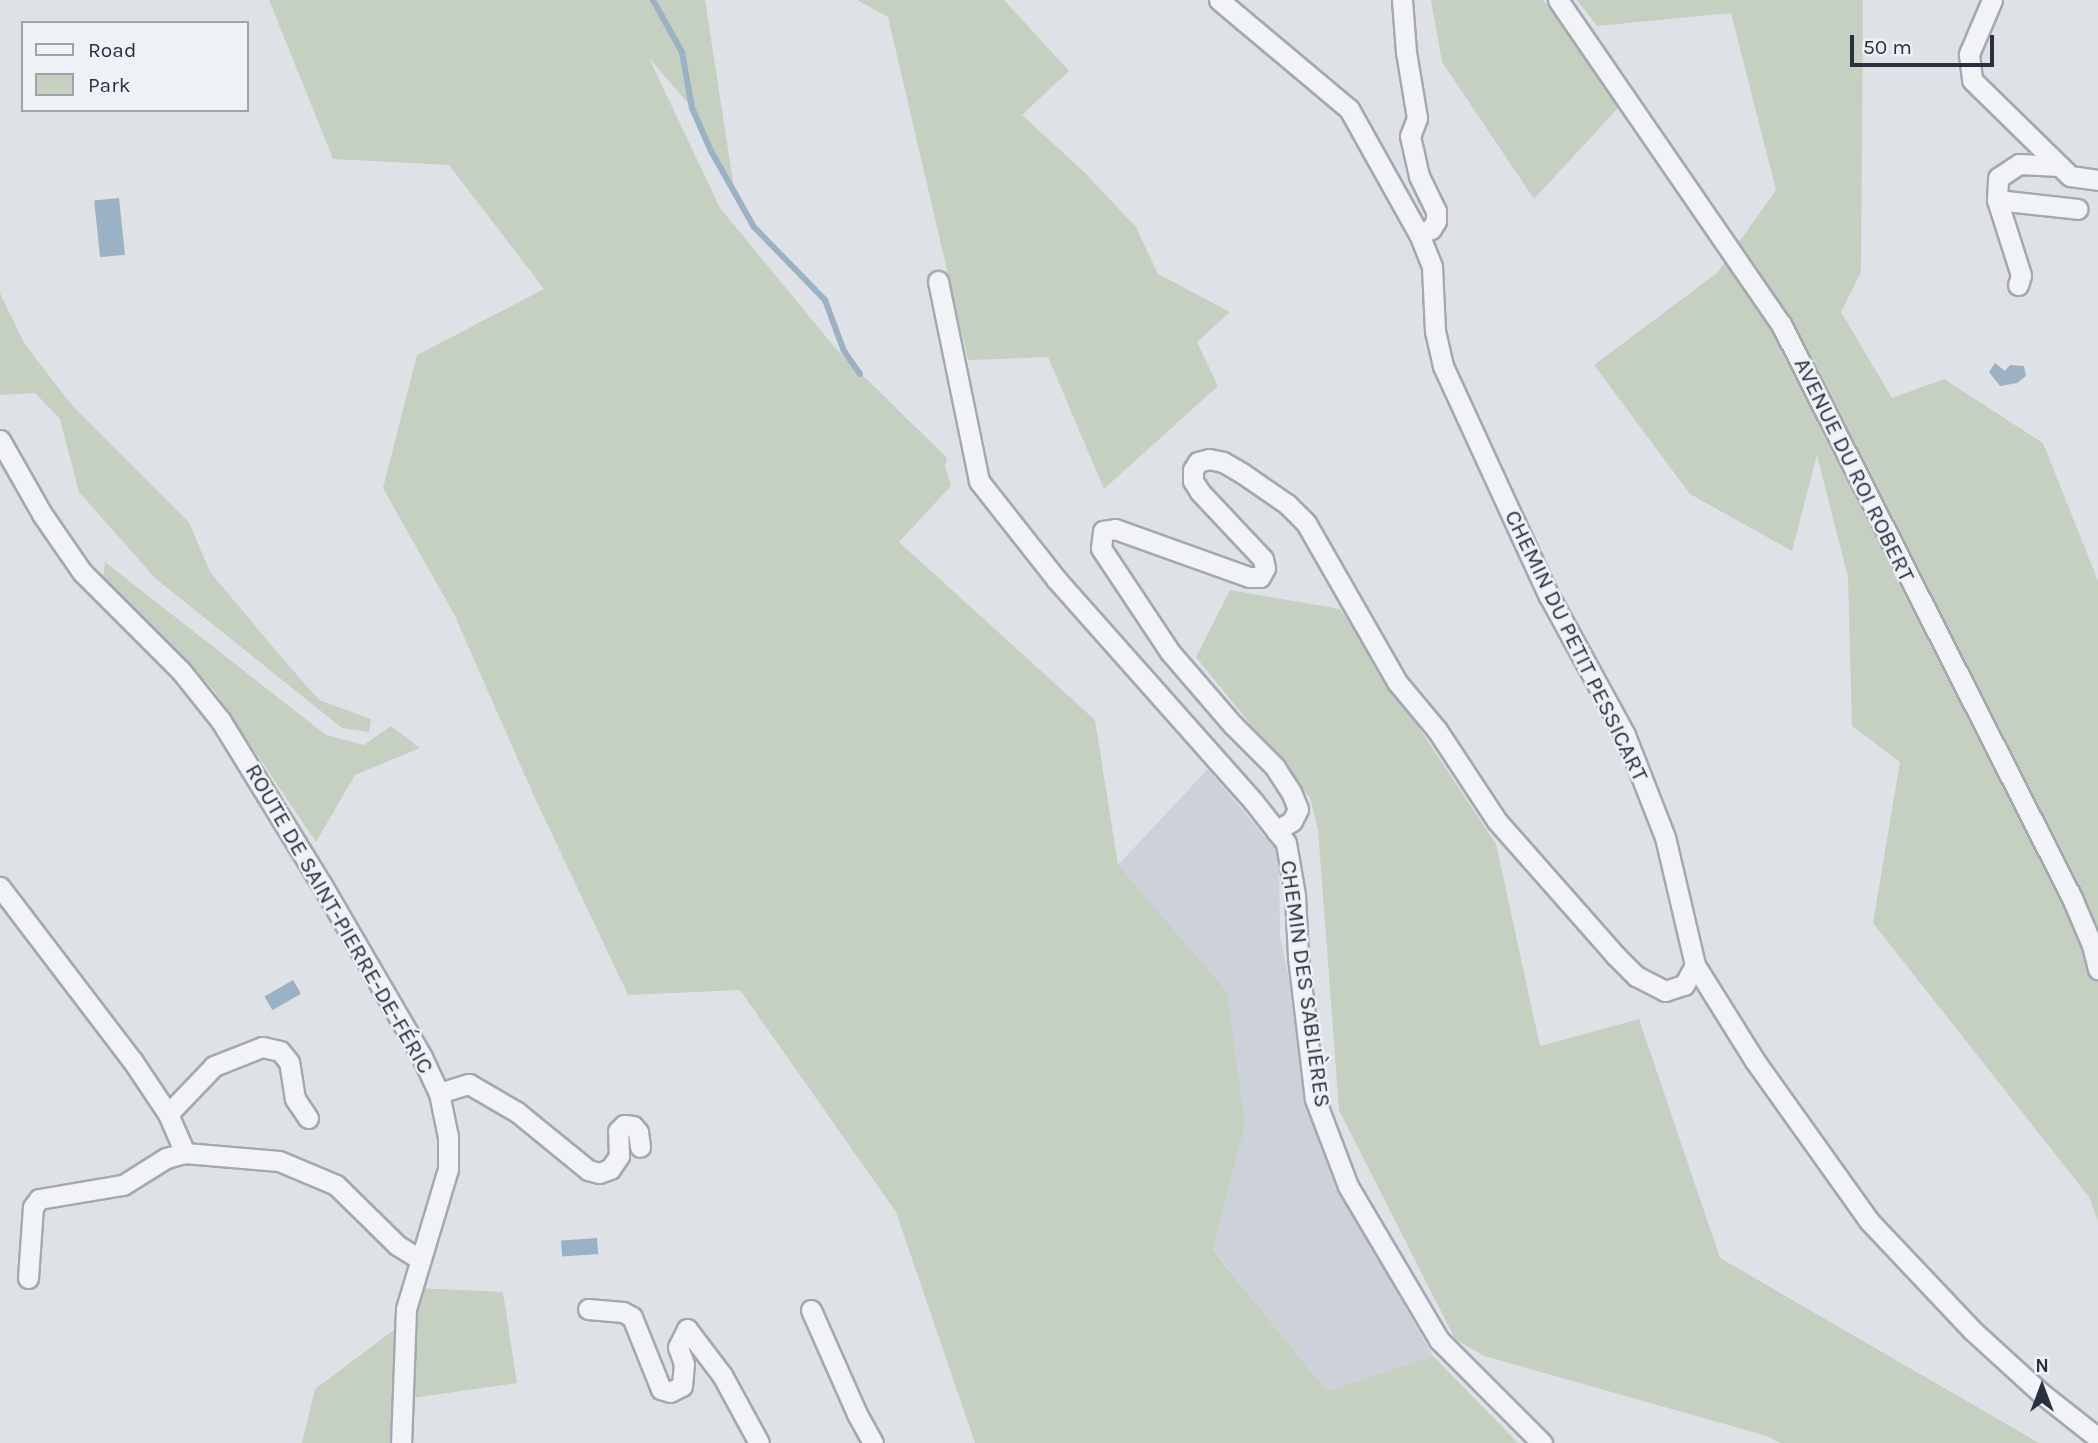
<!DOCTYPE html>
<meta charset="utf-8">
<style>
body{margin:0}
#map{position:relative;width:2098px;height:1443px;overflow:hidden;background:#dee2e7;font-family:Karla,sans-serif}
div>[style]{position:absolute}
.built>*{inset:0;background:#cdd1d9}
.green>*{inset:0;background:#c5d0c0}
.water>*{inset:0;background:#9bb2c5;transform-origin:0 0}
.stream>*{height:6px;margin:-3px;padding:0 3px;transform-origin:3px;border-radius:3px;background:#9bb2c5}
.roads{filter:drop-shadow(2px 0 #a4a9b1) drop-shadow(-2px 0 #a4a9b1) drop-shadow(0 2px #a4a9b1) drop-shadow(0 -2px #a4a9b1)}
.minor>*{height:19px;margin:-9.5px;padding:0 9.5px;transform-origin:9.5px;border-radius:9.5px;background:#f1f3f6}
span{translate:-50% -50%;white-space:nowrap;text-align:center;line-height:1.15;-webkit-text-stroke:5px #eef1f5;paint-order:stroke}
.street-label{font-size:23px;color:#28313d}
.legend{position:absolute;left:21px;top:21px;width:228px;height:91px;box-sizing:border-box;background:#eef1f5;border:2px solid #9fa4ab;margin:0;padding:9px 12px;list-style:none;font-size:21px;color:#28313d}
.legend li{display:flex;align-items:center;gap:14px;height:35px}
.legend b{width:35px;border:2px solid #9fa4ab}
.north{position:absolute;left:2007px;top:1352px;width:70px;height:70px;-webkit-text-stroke:5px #eef1f5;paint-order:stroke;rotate:0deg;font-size:19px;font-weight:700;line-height:28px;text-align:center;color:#28313d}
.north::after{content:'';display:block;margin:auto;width:24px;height:32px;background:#28313d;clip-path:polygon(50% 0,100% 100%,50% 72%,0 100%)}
.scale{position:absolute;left:1850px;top:35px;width:144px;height:32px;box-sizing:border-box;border:4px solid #28313d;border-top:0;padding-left:9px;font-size:21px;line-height:24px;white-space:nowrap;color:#28313d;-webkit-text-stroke:5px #eef1f5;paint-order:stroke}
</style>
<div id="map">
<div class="built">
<i style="clip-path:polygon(1208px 769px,1279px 854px,1280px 936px,1330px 1174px,1433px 1356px,1327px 1391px,1213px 1249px,1245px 1125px,1118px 865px)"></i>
</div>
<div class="green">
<i style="clip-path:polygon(269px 0,705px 0,734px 188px,711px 151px,692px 108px,649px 58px,720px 208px,836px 349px,947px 458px,945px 467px,951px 486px,899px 542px,1095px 720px,1118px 865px,1227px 992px,1245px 1125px,1213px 1250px,1327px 1391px,1433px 1356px,1518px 1443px,975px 1443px,896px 1212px,740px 990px,628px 995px,533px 794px,455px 616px,383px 488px,417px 355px,544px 289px,449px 165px,333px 159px)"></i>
<i style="clip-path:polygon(857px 0,1004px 0,1069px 71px,1022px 115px,1084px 172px,1136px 227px,1158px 274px,1230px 312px,1197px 342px,1218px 386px,1104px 489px,1048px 357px,968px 360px,888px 17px)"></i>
<i style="clip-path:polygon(1431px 0,1543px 0,1619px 107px,1534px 199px,1442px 62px)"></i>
<i style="clip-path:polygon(1577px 0,1863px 0,1861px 272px,1841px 312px,1892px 398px,1944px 379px,2043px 443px,2098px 581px,2098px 1221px,2089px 1197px,1873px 923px,1900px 762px,1852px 726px,1848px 577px,1817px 455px,1792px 551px,1690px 494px,1594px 365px,1717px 273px,1776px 190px,1731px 13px,1597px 26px)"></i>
<i style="clip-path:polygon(0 293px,24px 343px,71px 404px,189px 522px,210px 572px,283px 659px,319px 700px,371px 719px,369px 732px,342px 728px,156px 579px,79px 492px,60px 419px,35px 393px,0 395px)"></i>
<i style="clip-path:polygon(105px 562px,326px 735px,364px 745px,391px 726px,420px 748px,355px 775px,316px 842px,213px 689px,103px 580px)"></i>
<i style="clip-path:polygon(1230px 590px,1340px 609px,1496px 844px,1540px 1046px,1639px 1019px,1720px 1258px,2039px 1443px,1780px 1443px,1767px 1436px,1484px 1356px,1455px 1339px,1339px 1110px,1318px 829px,1310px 798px,1196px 657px)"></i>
<i style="clip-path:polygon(417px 1288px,503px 1292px,517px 1383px,391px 1401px,391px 1443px,302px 1443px,315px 1389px,411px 1317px)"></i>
</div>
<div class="water">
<i style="left:119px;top:198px;width:57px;height:25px;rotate:84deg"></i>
<i style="clip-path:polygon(1995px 363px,2005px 371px,2010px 365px,2024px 366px,2026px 376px,2017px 383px,2000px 386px,1989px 372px)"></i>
<i style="left:293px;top:980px;width:16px;height:33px;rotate:60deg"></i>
<i style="left:597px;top:1238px;width:16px;height:36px;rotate:86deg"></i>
</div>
<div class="stream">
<i style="left:653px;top:0;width:60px;rotate:60.9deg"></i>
<i style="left:682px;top:52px;width:57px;rotate:79.9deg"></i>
<i style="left:692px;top:108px;width:47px;rotate:66.2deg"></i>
<i style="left:711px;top:151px;width:87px;rotate:60.5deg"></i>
<i style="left:754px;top:227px;width:102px;rotate:45.8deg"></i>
<i style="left:825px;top:300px;width:54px;rotate:69.6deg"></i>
<i style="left:844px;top:351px;width:28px;rotate:55deg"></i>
</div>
<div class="roads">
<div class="minor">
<i style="left:1219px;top:0;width:170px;rotate:40deg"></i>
<i style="left:1349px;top:109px;width:143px;rotate:60.8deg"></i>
<i style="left:1419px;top:234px;width:35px;rotate:68deg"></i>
<i style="left:1432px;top:267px;width:64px;rotate:87.3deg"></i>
<i style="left:1435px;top:331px;width:36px;rotate:77deg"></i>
<i style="left:1443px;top:366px;width:253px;rotate:65.3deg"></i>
<i style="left:1549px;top:596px;width:158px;rotate:61.3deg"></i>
<i style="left:1625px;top:735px;width:110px;rotate:68.6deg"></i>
<i style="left:1665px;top:837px;width:131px;rotate:76.8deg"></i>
<i style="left:1695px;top:965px;width:113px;rotate:58deg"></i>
<i style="left:1755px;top:1061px;width:196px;rotate:54.5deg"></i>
<i style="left:1869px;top:1221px;width:150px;rotate:46.6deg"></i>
<i style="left:1972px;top:1330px;width:93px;rotate:42.4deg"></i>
<i style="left:2041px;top:1393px;width:73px;rotate:38.3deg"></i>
<i style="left:1402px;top:0;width:52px;rotate:85.6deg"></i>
<i style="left:1406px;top:52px;width:67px;rotate:80.5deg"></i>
<i style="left:1417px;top:118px;width:19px;rotate:111deg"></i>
<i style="left:1410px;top:136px;width:41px;rotate:77.3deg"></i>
<i style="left:1419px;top:176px;width:39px;rotate:64deg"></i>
<i style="left:1436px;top:211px;width:10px;rotate:90deg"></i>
<i style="left:1436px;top:221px;width:9px;rotate:122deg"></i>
<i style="left:1431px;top:229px;width:13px;rotate:157deg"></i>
<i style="left:1558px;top:0;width:393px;rotate:55.5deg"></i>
<i style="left:1781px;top:324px;width:644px;rotate:63.12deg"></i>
<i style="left:2072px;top:898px;width:51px;rotate:66.9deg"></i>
<i style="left:2092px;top:945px;width:25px;rotate:76deg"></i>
<i style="left:1992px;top:0;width:59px;rotate:113.1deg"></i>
<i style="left:1969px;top:54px;width:26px;rotate:83deg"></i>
<i style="left:1972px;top:80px;width:137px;rotate:44.4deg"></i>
<i style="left:2070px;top:176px;width:28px;rotate:8deg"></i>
<i style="left:1997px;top:200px;width:81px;rotate:6.3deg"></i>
<i style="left:938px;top:281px;width:204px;rotate:78.4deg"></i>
<i style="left:979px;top:481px;width:125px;rotate:51.8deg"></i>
<i style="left:1056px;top:579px;width:297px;rotate:48.4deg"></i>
<i style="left:1253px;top:801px;width:53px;rotate:51.8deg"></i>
<i style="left:1286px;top:843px;width:53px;rotate:80.2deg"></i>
<i style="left:1295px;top:895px;width:62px;rotate:87.2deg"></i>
<i style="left:1298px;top:957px;width:143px;rotate:83.2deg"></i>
<i style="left:1315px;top:1099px;width:93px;rotate:69.2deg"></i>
<i style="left:1348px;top:1186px;width:179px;rotate:59.4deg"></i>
<i style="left:1439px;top:1340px;width:146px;rotate:45deg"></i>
<i style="left:2018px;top:285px;width:10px;rotate:-73deg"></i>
<i style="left:2021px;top:275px;width:79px;rotate:-107.7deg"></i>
<i style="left:1997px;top:200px;width:22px;rotate:-87deg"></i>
<i style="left:1998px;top:178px;width:25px;rotate:-34deg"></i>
<i style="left:2019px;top:164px;width:41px;rotate:2.8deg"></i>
<i style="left:0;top:440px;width:85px;rotate:60.4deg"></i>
<i style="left:42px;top:514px;width:70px;rotate:55.4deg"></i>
<i style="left:82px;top:572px;width:140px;rotate:45deg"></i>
<i style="left:181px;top:671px;width:64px;rotate:51.3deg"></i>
<i style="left:221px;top:721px;width:193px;rotate:58.4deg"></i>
<i style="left:322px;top:885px;width:199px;rotate:59.8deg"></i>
<i style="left:422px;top:1057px;width:40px;rotate:65deg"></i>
<i style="left:439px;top:1093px;width:45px;rotate:78.4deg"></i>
<i style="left:448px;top:1137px;width:32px;rotate:90deg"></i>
<i style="left:448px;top:1169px;width:146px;rotate:106.7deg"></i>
<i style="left:406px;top:1309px;width:134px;rotate:92.1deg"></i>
<i style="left:1276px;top:831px;width:19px;rotate:-32deg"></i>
<i style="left:1292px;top:821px;width:13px;rotate:-63deg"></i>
<i style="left:1298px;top:809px;width:18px;rotate:-112deg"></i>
<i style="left:1291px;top:792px;width:30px;rotate:-123deg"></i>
<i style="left:1275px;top:767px;width:59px;rotate:-135deg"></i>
<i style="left:1233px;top:725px;width:96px;rotate:-130.8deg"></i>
<i style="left:1170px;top:652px;width:125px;rotate:-123.6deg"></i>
<i style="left:1101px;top:548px;width:17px;rotate:-83deg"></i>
<i style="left:1103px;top:531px;width:12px;rotate:-9deg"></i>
<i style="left:1115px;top:529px;width:142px;rotate:19.7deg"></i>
<i style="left:1249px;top:577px;width:11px"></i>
<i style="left:1260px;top:577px;width:10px;rotate:-61deg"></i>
<i style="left:1265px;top:568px;width:9px;rotate:-103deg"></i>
<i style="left:1263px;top:559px;width:92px;rotate:-133.2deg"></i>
<i style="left:1200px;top:492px;width:13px;rotate:-122deg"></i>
<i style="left:1193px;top:481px;width:11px;rotate:-90deg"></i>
<i style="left:1193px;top:470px;width:9px;rotate:-58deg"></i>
<i style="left:1198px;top:462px;width:11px;rotate:-15deg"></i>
<i style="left:1209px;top:459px;width:14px;rotate:12deg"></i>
<i style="left:1223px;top:462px;width:22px;rotate:30deg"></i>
<i style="left:1242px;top:473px;width:55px;rotate:34.6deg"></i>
<i style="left:1287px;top:504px;width:27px;rotate:45deg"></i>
<i style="left:1306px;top:523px;width:183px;rotate:60.2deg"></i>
<i style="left:1397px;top:682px;width:62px;rotate:50.2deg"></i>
<i style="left:1437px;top:730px;width:109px;rotate:56.6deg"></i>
<i style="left:1497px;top:821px;width:179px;rotate:48.6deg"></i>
<i style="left:1615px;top:955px;width:30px;rotate:45deg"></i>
<i style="left:1636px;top:976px;width:33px;rotate:27deg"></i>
<i style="left:1665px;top:991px;width:20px;rotate:-18deg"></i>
<i style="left:1684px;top:985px;width:23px;rotate:-61deg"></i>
<i style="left:0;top:887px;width:218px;rotate:52.7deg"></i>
<i style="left:132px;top:1060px;width:65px;rotate:56.3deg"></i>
<i style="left:439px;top:1093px;width:31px;rotate:-17deg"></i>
<i style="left:469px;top:1084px;width:56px;rotate:30.3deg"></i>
<i style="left:517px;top:1112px;width:92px;rotate:39.2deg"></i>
<i style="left:588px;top:1170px;width:11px;rotate:15deg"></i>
<i style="left:599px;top:1173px;width:12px;rotate:-20deg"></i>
<i style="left:610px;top:1169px;width:16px;rotate:-55deg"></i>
<i style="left:619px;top:1156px;width:25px;rotate:-92deg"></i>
<i style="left:618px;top:1131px;width:8px;rotate:-45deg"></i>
<i style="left:624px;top:1125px;width:9px;rotate:6deg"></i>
<i style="left:633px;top:1126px;width:8px;rotate:50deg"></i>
<i style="left:638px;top:1132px;width:15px;rotate:82deg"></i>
<i style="left:308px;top:1118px;width:23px;rotate:-124deg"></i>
<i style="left:295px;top:1099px;width:37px;rotate:-99deg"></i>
<i style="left:289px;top:1062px;width:14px;rotate:-129deg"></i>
<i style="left:280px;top:1051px;width:18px;rotate:-167deg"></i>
<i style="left:262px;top:1047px;width:52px;rotate:158.4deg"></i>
<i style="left:214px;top:1066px;width:66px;rotate:133.8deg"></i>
<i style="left:168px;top:1114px;width:43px;rotate:66.4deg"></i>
<i style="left:185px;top:1153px;width:94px;rotate:4.9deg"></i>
<i style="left:279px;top:1161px;width:62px;rotate:22.8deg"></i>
<i style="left:336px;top:1185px;width:86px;rotate:44.5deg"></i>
<i style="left:397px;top:1245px;width:26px;rotate:32deg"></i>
<i style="left:28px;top:1278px;width:71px;rotate:-86deg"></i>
<i style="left:33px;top:1207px;width:10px;rotate:-53deg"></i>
<i style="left:39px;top:1199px;width:85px;rotate:-9.5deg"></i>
<i style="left:123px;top:1185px;width:51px;rotate:-32.1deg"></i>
<i style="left:166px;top:1158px;width:20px;rotate:-15deg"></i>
<i style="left:588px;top:1309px;width:35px;rotate:5deg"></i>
<i style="left:623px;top:1312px;width:10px;rotate:29deg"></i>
<i style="left:632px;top:1317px;width:78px;rotate:68.1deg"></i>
<i style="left:661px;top:1389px;width:9px;rotate:18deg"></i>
<i style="left:670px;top:1392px;width:13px;rotate:-27deg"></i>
<i style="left:682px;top:1386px;width:22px;rotate:-85deg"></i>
<i style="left:684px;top:1364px;width:18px;rotate:-109deg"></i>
<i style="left:678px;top:1347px;width:20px;rotate:-63deg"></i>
<i style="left:687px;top:1329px;width:58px;rotate:52.7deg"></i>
<i style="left:722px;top:1375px;width:77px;rotate:61.4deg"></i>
<i style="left:811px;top:1310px;width:114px;rotate:66.1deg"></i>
<i style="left:857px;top:1414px;width:33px;rotate:61deg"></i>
</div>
</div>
<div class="street-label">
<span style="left:1854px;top:470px;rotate:64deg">AVENUE DU ROI ROBERT</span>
<span style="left:1576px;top:646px;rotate:64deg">CHEMIN DU PETIT PESSICART</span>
<span style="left:339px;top:919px;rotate:60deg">ROUTE DE SAINT-PIERRE-DE-FÉRIC</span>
<span style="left:1305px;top:984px;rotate:82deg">CHEMIN DES SABLIÈRES</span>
</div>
<ul class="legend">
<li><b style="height:9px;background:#f1f3f6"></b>Road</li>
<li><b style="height:19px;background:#c5d0c0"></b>Park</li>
</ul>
<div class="north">N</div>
<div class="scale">50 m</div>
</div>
